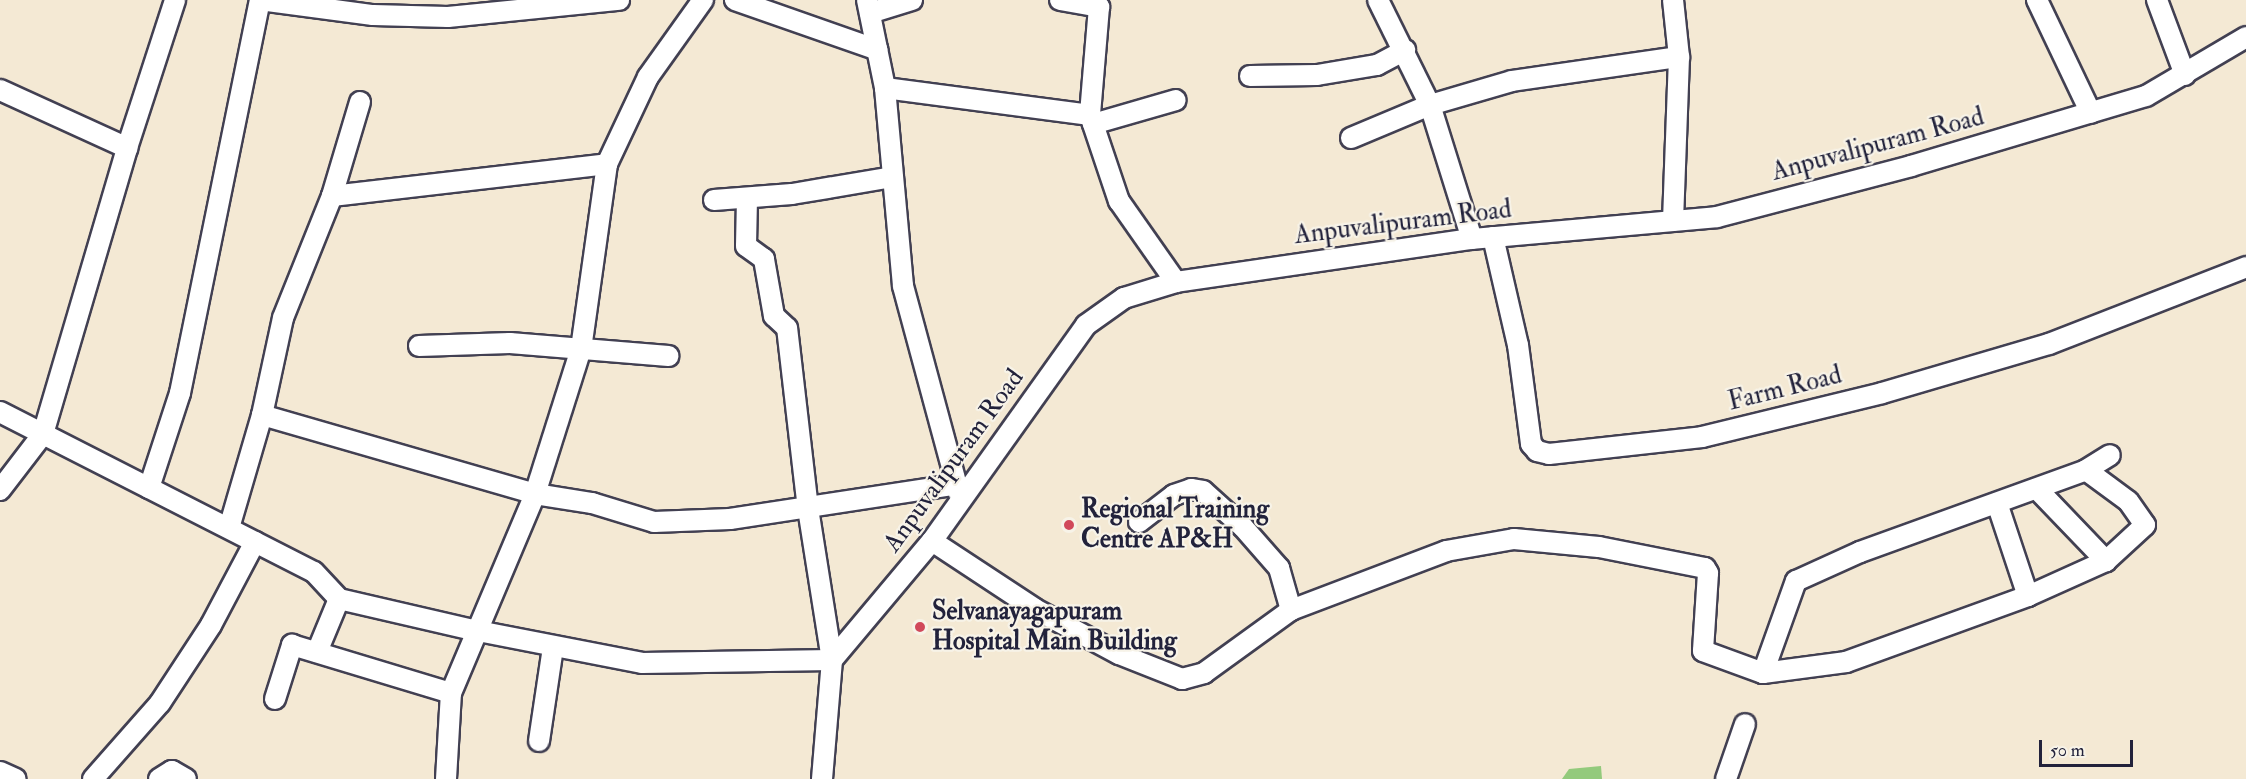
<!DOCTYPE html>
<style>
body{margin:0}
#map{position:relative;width:2246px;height:779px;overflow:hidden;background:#f4e9d4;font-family:"IM FELL Double Pica",serif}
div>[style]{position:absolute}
.green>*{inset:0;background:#93ca7c}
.roads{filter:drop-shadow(2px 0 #424052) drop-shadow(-2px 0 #424052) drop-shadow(0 2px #424052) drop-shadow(0 -2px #424052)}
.minor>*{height:20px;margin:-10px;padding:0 10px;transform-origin:10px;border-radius:10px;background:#fff}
.dots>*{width:16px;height:16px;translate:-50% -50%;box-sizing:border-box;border:3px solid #f7f3e8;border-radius:50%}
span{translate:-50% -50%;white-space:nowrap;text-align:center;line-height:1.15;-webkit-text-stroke:4.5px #f7f3e8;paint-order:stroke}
.street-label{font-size:26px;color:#22223b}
.poi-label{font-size:26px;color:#22223b;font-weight:700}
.left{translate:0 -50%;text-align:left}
.scale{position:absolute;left:2039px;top:740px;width:94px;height:27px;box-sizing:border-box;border:3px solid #22223b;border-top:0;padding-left:8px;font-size:18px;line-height:21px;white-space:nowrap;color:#22223b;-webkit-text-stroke:4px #f7f3e8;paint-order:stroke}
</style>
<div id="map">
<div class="green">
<i style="clip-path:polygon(1601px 766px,1602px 779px,1562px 779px,1569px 769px)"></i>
</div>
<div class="roads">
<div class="minor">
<i style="left:260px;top:0;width:114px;rotate:7.6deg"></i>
<i style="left:373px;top:15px;width:75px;rotate:1.5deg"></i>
<i style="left:448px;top:17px;width:172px;rotate:-5.7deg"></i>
<i style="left:735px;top:0;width:151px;rotate:19.3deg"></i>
<i style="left:867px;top:0;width:90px;rotate:78.4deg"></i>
<i style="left:885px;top:88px;width:199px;rotate:84.8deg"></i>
<i style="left:903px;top:286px;width:215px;rotate:74.9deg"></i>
<i style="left:1060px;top:0;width:40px;rotate:10deg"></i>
<i style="left:1099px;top:7px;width:108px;rotate:94.8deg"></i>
<i style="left:1090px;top:115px;width:91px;rotate:71.4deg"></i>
<i style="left:1119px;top:201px;width:99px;rotate:54.9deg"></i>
<i style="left:1378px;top:0;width:117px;rotate:63.7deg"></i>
<i style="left:1430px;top:105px;width:140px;rotate:72.6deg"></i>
<i style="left:2037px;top:0;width:125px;rotate:64.5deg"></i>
<i style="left:2157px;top:0;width:80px;rotate:69.5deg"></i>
<i style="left:870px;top:13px;width:44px;rotate:-17.2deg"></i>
<i style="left:1250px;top:76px;width:67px;rotate:-0.9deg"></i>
<i style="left:1317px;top:75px;width:61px;rotate:-9.5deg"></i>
<i style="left:1377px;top:65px;width:32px;rotate:-28deg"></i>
<i style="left:885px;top:88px;width:207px;rotate:7.5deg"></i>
<i style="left:0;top:90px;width:140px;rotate:24.5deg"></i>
<i style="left:360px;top:102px;width:98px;rotate:106.6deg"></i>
<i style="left:332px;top:196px;width:131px;rotate:111.9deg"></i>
<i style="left:283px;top:318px;width:99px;rotate:102.2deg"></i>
<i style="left:262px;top:415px;width:284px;rotate:16.1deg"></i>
<i style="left:535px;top:494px;width:58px;rotate:9deg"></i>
<i style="left:592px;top:503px;width:65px;rotate:17deg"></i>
<i style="left:654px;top:522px;width:76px;rotate:-2.3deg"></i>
<i style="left:730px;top:519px;width:226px;rotate:-8.7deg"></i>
<i style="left:1093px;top:124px;width:86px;rotate:-16.1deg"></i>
<i style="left:1351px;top:138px;width:86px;rotate:-22.7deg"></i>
<i style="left:1430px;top:105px;width:85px;rotate:-16.3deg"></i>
<i style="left:1512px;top:81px;width:169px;rotate:-8.2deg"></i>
<i style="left:332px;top:196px;width:277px;rotate:-6.6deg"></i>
<i style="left:714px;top:200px;width:78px;rotate:-4.4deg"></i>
<i style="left:792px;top:194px;width:102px;rotate:-9.6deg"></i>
<i style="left:1673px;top:221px;width:164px;rotate:-87.9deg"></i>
<i style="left:1679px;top:57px;width:57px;rotate:-96deg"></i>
<i style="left:1493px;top:237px;width:111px;rotate:77deg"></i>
<i style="left:1518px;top:345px;width:100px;rotate:82.5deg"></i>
<i style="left:1531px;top:444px;width:9px;rotate:49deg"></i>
<i style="left:1537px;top:451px;width:12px;rotate:14deg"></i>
<i style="left:1549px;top:454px;width:154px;rotate:-6.3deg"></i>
<i style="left:1702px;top:437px;width:185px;rotate:-13.7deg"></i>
<i style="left:1882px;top:393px;width:174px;rotate:-16.4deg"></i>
<i style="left:2049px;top:344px;width:212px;rotate:-21.3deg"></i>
<i style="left:419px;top:346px;width:91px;rotate:-1.9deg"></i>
<i style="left:510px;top:343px;width:159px;rotate:4.7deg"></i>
<i style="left:0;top:412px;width:352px;rotate:27deg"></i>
<i style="left:314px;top:572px;width:37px;rotate:47deg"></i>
<i style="left:339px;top:599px;width:143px;rotate:13deg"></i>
<i style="left:478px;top:631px;width:167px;rotate:11deg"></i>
<i style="left:642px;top:663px;width:190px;rotate:-0.9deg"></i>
<i style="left:832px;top:660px;width:153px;rotate:-99deg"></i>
<i style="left:808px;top:509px;width:182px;rotate:-96.6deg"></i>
<i style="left:787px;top:328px;width:18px;rotate:-137deg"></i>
<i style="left:774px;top:316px;width:58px;rotate:-100deg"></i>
<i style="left:764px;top:259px;width:22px;rotate:-144deg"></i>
<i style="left:746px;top:246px;width:48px;rotate:-88.8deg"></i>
<i style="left:149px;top:488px;width:100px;rotate:-71.9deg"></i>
<i style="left:180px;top:393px;width:401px;rotate:-78.5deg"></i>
<i style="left:2037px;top:489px;width:100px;rotate:46.2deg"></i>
<i style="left:2106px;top:561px;width:53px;rotate:-42.7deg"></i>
<i style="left:2145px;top:525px;width:29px;rotate:-125deg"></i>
<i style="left:2128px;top:501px;width:52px;rotate:-143.6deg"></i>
<i style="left:0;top:490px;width:71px;rotate:-52.5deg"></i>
<i style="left:43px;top:434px;width:298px;rotate:-73.6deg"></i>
<i style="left:127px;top:148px;width:156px;rotate:-72deg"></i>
<i style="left:1997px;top:503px;width:98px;rotate:71.6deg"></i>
<i style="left:2028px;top:596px;width:85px;rotate:-24.2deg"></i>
<i style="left:1139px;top:522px;width:44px;rotate:-37.6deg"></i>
<i style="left:1174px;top:495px;width:18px;rotate:-19deg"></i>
<i style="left:1191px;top:489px;width:12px;rotate:9deg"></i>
<i style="left:1203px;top:491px;width:54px;rotate:42deg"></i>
<i style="left:1243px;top:527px;width:55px;rotate:48.7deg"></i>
<i style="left:1279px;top:568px;width:44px;rotate:74.1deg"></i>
<i style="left:229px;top:528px;width:118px;rotate:-73.7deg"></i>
<i style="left:932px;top:541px;width:123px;rotate:33.4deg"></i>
<i style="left:1035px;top:609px;width:95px;rotate:28.2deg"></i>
<i style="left:1119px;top:654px;width:68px;rotate:21.6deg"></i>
<i style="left:1182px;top:679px;width:23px;rotate:-15deg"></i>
<i style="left:1204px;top:673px;width:107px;rotate:-35.9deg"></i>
<i style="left:1291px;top:610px;width:166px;rotate:-20.8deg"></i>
<i style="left:1446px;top:551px;width:69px;rotate:-10deg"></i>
<i style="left:1514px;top:539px;width:85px;rotate:5.4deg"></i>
<i style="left:1599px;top:547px;width:108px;rotate:11.2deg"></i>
<i style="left:1705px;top:568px;width:6px;rotate:59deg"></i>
<i style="left:1708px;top:573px;width:78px;rotate:93.7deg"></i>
<i style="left:1703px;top:651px;width:64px;rotate:20.1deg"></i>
<i style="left:1763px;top:673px;width:98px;rotate:-70.3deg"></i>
<i style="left:1796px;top:581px;width:70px;rotate:-24.4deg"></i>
<i style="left:1860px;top:552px;width:240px;rotate:-19.9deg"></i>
<i style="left:2086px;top:470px;width:28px;rotate:-32deg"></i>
<i style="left:317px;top:652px;width:57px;rotate:-67.5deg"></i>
<i style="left:1763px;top:673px;width:84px;rotate:-7.5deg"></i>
<i style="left:1846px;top:662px;width:194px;rotate:-19.9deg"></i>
<i style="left:275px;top:699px;width:57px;rotate:-72.5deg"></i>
<i style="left:292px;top:645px;width:166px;rotate:16.8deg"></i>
<i style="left:539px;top:741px;width:95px;rotate:-81.5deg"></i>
<i style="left:0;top:772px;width:17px;rotate:24deg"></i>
<i style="left:93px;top:779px;width:101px;rotate:-48.6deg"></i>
<i style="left:160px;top:703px;width:93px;rotate:-56.8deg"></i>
<i style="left:211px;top:625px;width:94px;rotate:-62.1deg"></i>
<i style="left:159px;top:779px;width:15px;rotate:-32deg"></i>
<i style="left:172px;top:771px;width:16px;rotate:30deg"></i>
<i style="left:446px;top:779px;width:86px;rotate:-86.7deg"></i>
<i style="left:451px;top:693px;width:216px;rotate:-67.1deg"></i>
<i style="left:535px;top:494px;width:152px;rotate:-72.4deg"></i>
<i style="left:581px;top:349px;width:187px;rotate:-82deg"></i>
<i style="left:607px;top:164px;width:96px;rotate:-64.8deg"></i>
<i style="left:648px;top:77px;width:95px;rotate:-54.5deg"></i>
<i style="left:822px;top:779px;width:119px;rotate:-85.2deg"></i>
<i style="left:832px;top:660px;width:155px;rotate:-50deg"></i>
<i style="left:932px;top:541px;width:265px;rotate:-54.5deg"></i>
<i style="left:1086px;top:325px;width:47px;rotate:-35.4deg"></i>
<i style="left:1124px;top:298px;width:54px;rotate:-17.1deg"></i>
<i style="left:1176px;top:282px;width:299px;rotate:-8.3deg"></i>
<i style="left:1472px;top:239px;width:246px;rotate:-5.1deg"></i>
<i style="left:1717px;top:217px;width:201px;rotate:-14.7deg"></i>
<i style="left:1911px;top:166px;width:245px;rotate:-16.6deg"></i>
<i style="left:2146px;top:96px;width:116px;rotate:-30.5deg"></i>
<i style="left:1726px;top:779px;width:58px;rotate:-70.9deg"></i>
</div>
</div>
<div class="dots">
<i style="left:1069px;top:525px;background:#d1495b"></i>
<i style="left:920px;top:627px;background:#d1495b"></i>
</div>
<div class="street-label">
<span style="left:1878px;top:145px;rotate:-15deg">Anpuvalipuram Road</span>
<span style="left:1403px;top:223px;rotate:-7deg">Anpuvalipuram Road</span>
<span style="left:1785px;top:389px;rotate:-14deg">Farm Road</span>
<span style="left:954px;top:461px;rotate:-54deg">Anpuvalipuram Road</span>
</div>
<div class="poi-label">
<span class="left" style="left:1081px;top:525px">Regional Training<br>Centre AP&amp;H</span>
<span class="left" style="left:932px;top:627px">Selvanayagapuram<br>Hospital Main Building</span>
</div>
<div class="scale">50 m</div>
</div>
